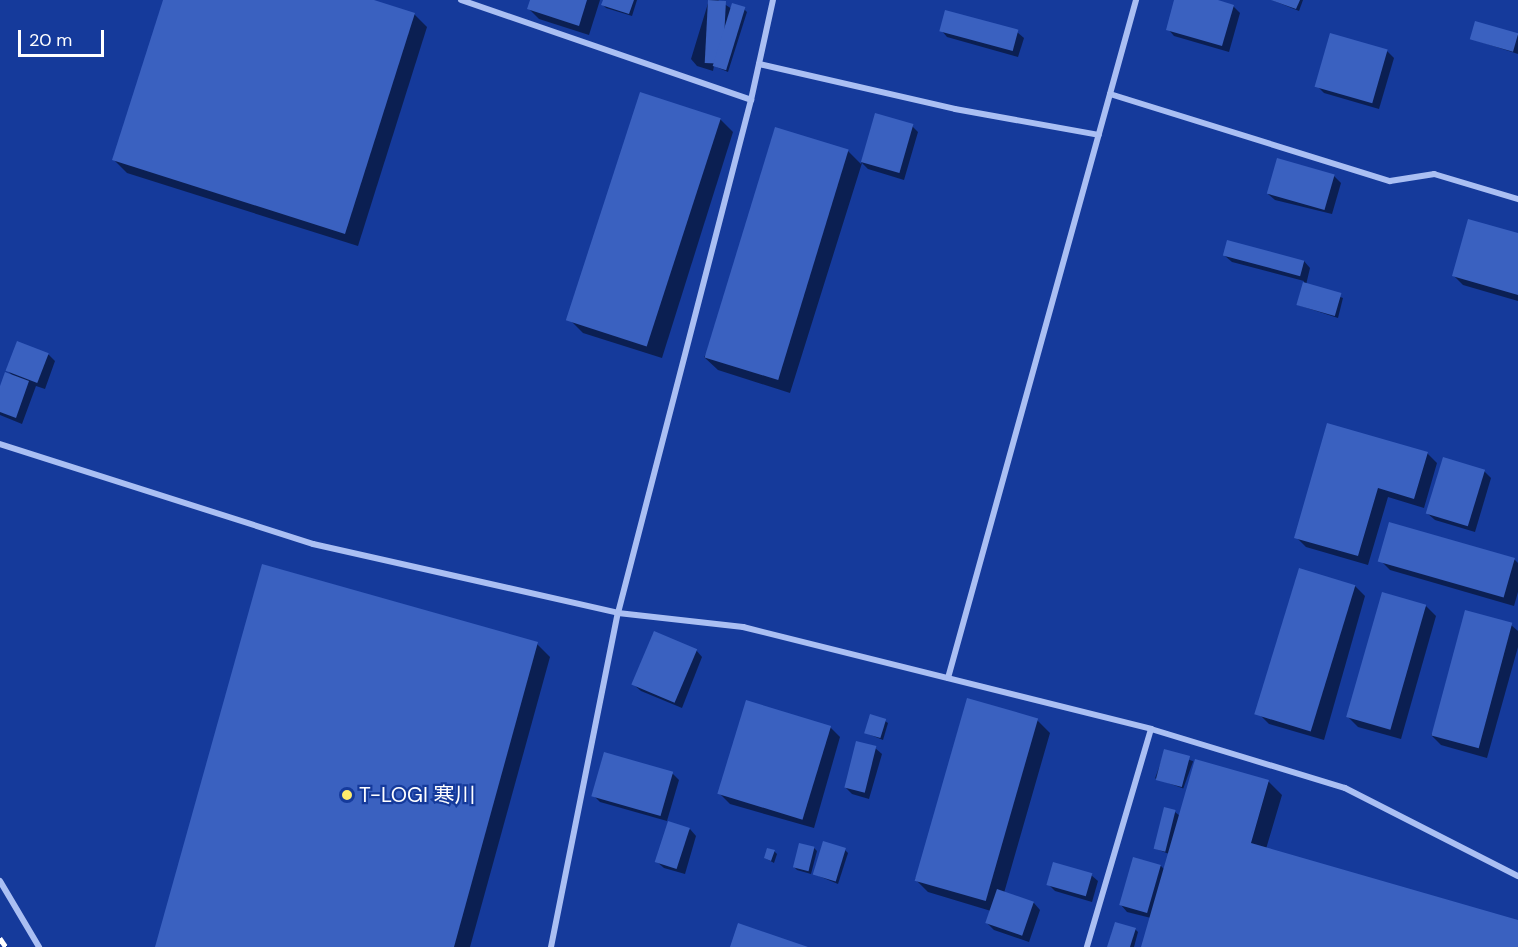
<!DOCTYPE html>
<meta charset="utf-8">
<style>
body{margin:0}
#map{position:relative;width:1518px;height:947px;overflow:hidden;background:#153a9b;font-family:"DM Sans","Noto Sans JP",sans-serif}
div>[style]{position:absolute}
.shadow>*{inset:0;background:#0007;transform-origin:0 0}
.building>*{inset:0;background:#3a61c0;transform-origin:0 0}
.minor>*{height:6px;margin:-3px;padding:0 3px;transform-origin:3px;border-radius:3px;background:#aabff3}
.rail>*{height:4.5px;margin-top:-2.25px;transform-origin:0;background:repeating-linear-gradient(90deg,#fff 0 10px,transparent 0 14.5px)}
.dots>*{width:16px;height:16px;translate:-50% -50%;box-sizing:border-box;border:3px solid #153a9b;border-radius:50%}
span{translate:-50% -50%;white-space:nowrap;text-align:center;line-height:1.15;-webkit-text-stroke:4.5px #153a9b;paint-order:stroke}
.poi-label{font-size:21px;color:#fff}
.left{translate:0 -50%;text-align:left}
.scale{position:absolute;left:18px;top:30px;width:86px;height:27px;box-sizing:border-box;border:3px solid #fff;border-top:0;padding-left:8px;font-size:18px;line-height:21px;white-space:nowrap;color:#fff;-webkit-text-stroke:4px #153a9b;paint-order:stroke}
</style>
<div id="map">
<div class="shadow">
<i style="clip-path:polygon(164px 0,369px 0,414px 14px,427px 27px,358px 246px,127px 173px,114px 160px)"></i>
<i style="clip-path:polygon(532px 0,600px 0,589px 35px,539px 19px,529px 9px)"></i>
<i style="clip-path:polygon(605px 0,637px 0,632px 16px,606px 8px,603px 5px)"></i>
<i style="clip-path:polygon(709px 0,718px 0,732px 9px,744px 9px,747px 12px,728px 72px,714px 66px,713px 71px,697px 66px,691px 59px)"></i>
<i style="clip-path:polygon(1176px 0,1213px 0,1233px 6px,1240px 13px,1229px 52px,1174px 36px,1168px 29px)"></i>
<i style="clip-path:polygon(1272px 0,1303px 0,1299px 11px)"></i>
<i style="clip-path:polygon(941px 30px,1017px 32px,1024px 38px,1018px 57px,947px 37px)"></i>
<i style="clip-path:polygon(1518px 34px,1518px 54px,1472px 39px)"></i>
<i style="clip-path:polygon(1387px 51px,1394px 58px,1379px 109px,1324px 93px,1317px 86px)"></i>
<i style="clip-path:polygon(876px 115px,912px 126px,918px 132px,904px 180px,868px 169px,862px 163px,790px 393px,718px 370px,704px 357px,848px 151px,861px 164px)"></i>
<i style="clip-path:polygon(720px 119px,733px 132px,662px 358px,583px 333px,570px 320px)"></i>
<i style="clip-path:polygon(1334px 176px,1341px 183px,1332px 214px,1275px 200px,1268px 194px)"></i>
<i style="clip-path:polygon(1518px 235px,1518px 301px,1463px 285px,1453px 275px)"></i>
<i style="clip-path:polygon(1225px 256px,1304px 261px,1310px 268px,1306px 285px,1343px 298px,1338px 318px,1298px 305px,1304px 281px,1232px 262px)"></i>
<i style="clip-path:polygon(18px 343px,49px 355px,55px 361px,45px 389px,36px 386px,22px 424px,0 415px,0 390px,13px 376px,8px 371px)"></i>
<i style="clip-path:polygon(1427px 453px,1437px 463px,1424px 508px,1388px 497px,1368px 565px,1306px 547px,1296px 537px)"></i>
<i style="clip-path:polygon(1484px 471px,1491px 478px,1475px 532px,1435px 520px,1428px 514px)"></i>
<i style="clip-path:polygon(1390px 524px,1515px 560px,1518px 563px,1518px 592px,1514px 606px,1390px 570px,1380px 560px)"></i>
<i style="clip-path:polygon(1355px 586px,1365px 596px,1324px 740px,1269px 724px,1259px 714px)"></i>
<i style="clip-path:polygon(1426px 606px,1436px 616px,1401px 739px,1358px 727px,1348px 717px)"></i>
<i style="clip-path:polygon(1511px 625px,1518px 631px,1518px 647px,1487px 758px,1441px 745px,1431px 735px)"></i>
<i style="clip-path:polygon(537px 644px,550px 657px,470px 947px,157px 947px)"></i>
<i style="clip-path:polygon(696px 650px,702px 657px,682px 708px,641px 691px,634px 685px)"></i>
<i style="clip-path:polygon(1037px 720px,1050px 733px,1004px 893px,1034px 903px,1040px 910px,1029px 942px,994px 930px,987px 923px,991px 911px,928px 892px,915px 879px)"></i>
<i style="clip-path:polygon(885px 721px,888px 723px,883px 740px,866px 733px)"></i>
<i style="clip-path:polygon(830px 727px,840px 737px,814px 828px,730px 804px,720px 794px)"></i>
<i style="clip-path:polygon(875px 748px,882px 754px,869px 799px,852px 794px,845px 787px)"></i>
<i style="left:1165px;top:751px;width:30px;height:29px;rotate:20deg"></i>
<i style="clip-path:polygon(1196px 760px,1269px 782px,1282px 795px,1266px 849px,1518px 921px,1518px 947px,1143px 947px,1151px 918px,1127px 912px,1121px 905px,1134px 858px,1161px 866px,1165px 870px,1169px 854px,1154px 848px,1175px 812px,1180px 816px)"></i>
<i style="clip-path:polygon(673px 774px,679px 780px,667px 821px,600px 802px,593px 795px)"></i>
<i style="clip-path:polygon(690px 829px,696px 836px,685px 874px,664px 868px,657px 862px)"></i>
<i style="clip-path:polygon(814px 848px,817px 851px,811px 874px,797px 870px,794px 867px)"></i>
<i style="clip-path:polygon(845px 850px,848px 853px,838px 884px,814px 874px)"></i>
<i style="clip-path:polygon(774px 851px,777px 854px,774px 863px,765px 858px)"></i>
<i style="clip-path:polygon(1091px 875px,1098px 881px,1092px 902px,1055px 891px,1048px 884px)"></i>
<i style="clip-path:polygon(1135px 929px,1138px 932px,1134px 947px,1109px 947px)"></i>
</div>
<div class="building">
<i style="clip-path:polygon(163px 0,374px 0,415px 13px,345px 234px,112px 160px)"></i>
<i style="clip-path:polygon(530px 0,587px 0,579px 26px,527px 9px)"></i>
<i style="clip-path:polygon(603px 0,634px 0,629px 14px,601px 5px)"></i>
<i style="left:708px;top:0;width:18px;height:63px;rotate:3deg"></i>
<i style="clip-path:polygon(1174px 0,1218px 0,1234px 5px,1222px 46px,1166px 30px)"></i>
<i style="clip-path:polygon(1271px 0,1300px 0,1296px 9px)"></i>
<i style="left:732px;top:3px;width:14px;height:66px;rotate:17deg"></i>
<i style="left:945px;top:10px;width:76px;height:22px;rotate:15deg"></i>
<i style="left:1475px;top:21px;width:45px;height:19px;rotate:16deg"></i>
<i style="left:1330px;top:33px;width:60px;height:56px;rotate:16deg"></i>
<i style="left:640px;top:92px;width:85px;height:240px;rotate:18deg"></i>
<i style="left:875px;top:113px;width:40px;height:51px;rotate:16deg"></i>
<i style="left:775px;top:127px;width:77px;height:241px;rotate:17deg"></i>
<i style="left:1277px;top:158px;width:60px;height:37px;rotate:16deg"></i>
<i style="clip-path:polygon(1468px 219px,1518px 233px,1518px 295px,1452px 276px)"></i>
<i style="left:1227px;top:240px;width:80px;height:16px;rotate:15deg"></i>
<i style="left:1303px;top:282px;width:40px;height:24px;rotate:16deg"></i>
<i style="left:17px;top:341px;width:34px;height:32px;rotate:21deg"></i>
<i style="clip-path:polygon(5px 372px,29px 381px,16px 418px,0 412px,0 386px)"></i>
<i style="clip-path:polygon(1327px 423px,1428px 452px,1414px 499px,1378px 488px,1358px 556px,1294px 538px)"></i>
<i style="left:1443px;top:457px;width:44px;height:59px;rotate:17deg"></i>
<i style="left:1389px;top:522px;width:131px;height:41px;rotate:16deg"></i>
<i style="clip-path:polygon(262px 564px,538px 642px,454px 947px,155px 947px)"></i>
<i style="left:1299px;top:568px;width:59px;height:153px;rotate:17deg"></i>
<i style="left:1382px;top:592px;width:46px;height:130px;rotate:16deg"></i>
<i style="left:1465px;top:610px;width:49px;height:130px;rotate:15deg"></i>
<i style="left:654px;top:631px;width:47px;height:58px;rotate:23deg"></i>
<i style="left:967px;top:698px;width:74px;height:190px;rotate:16deg"></i>
<i style="left:746px;top:700px;width:89px;height:98px;rotate:17deg"></i>
<i style="left:870px;top:714px;width:17px;height:20px;rotate:17deg"></i>
<i style="left:856px;top:741px;width:21px;height:48px;rotate:14deg"></i>
<i style="left:1164px;top:749px;width:27px;height:32px;rotate:15deg"></i>
<i style="left:604px;top:752px;width:72px;height:46px;rotate:16deg"></i>
<i style="clip-path:polygon(1195px 759px,1269px 780px,1251px 843px,1518px 920px,1518px 947px,1141px 947px)"></i>
<i style="left:1164px;top:807px;width:12px;height:43px;rotate:14deg"></i>
<i style="left:668px;top:821px;width:23px;height:43px;rotate:18deg"></i>
<i style="left:823px;top:841px;width:24px;height:35px;rotate:17deg"></i>
<i style="left:799px;top:843px;width:16px;height:25px;rotate:14deg"></i>
<i style="clip-path:polygon(767px 848px,775px 850px,771px 861px,764px 858px)"></i>
<i style="left:1133px;top:857px;width:29px;height:50px;rotate:16deg"></i>
<i style="left:1053px;top:862px;width:41px;height:24px;rotate:16deg"></i>
<i style="left:997px;top:889px;width:39px;height:36px;rotate:19deg"></i>
<i style="clip-path:polygon(1115px 922px,1136px 928px,1130px 947px,1107px 947px)"></i>
<i style="clip-path:polygon(738px 923px,808px 947px,730px 947px)"></i>
</div>
<div class="minor">
<i style="left:461px;top:0;width:307px;rotate:19deg"></i>
<i style="left:759px;top:64px;width:201px;rotate:12.9deg"></i>
<i style="left:955px;top:109px;width:146px;rotate:10.2deg"></i>
<i style="left:1110px;top:94px;width:293px;rotate:17.3deg"></i>
<i style="left:1390px;top:181px;width:45px;rotate:-9deg"></i>
<i style="left:1434px;top:174px;width:88px;rotate:16.6deg"></i>
<i style="left:0;top:444px;width:329px;rotate:17.7deg"></i>
<i style="left:313px;top:544px;width:313px;rotate:12.7deg"></i>
<i style="left:618px;top:613px;width:126px;rotate:6.4deg"></i>
<i style="left:743px;top:627px;width:421px;rotate:14deg"></i>
<i style="left:1151px;top:729px;width:227px;rotate:106.4deg"></i>
<i style="left:948px;top:678px;width:704px;rotate:-74.5deg"></i>
<i style="left:1151px;top:729px;width:203px;rotate:16.9deg"></i>
<i style="left:1345px;top:788px;width:194px;rotate:27deg"></i>
<i style="left:0;top:881px;width:77px;rotate:59.4deg"></i>
<i style="left:551px;top:947px;width:341px;rotate:-78.7deg"></i>
<i style="left:618px;top:613px;width:530px;rotate:-75.47deg"></i>
<i style="left:751px;top:100px;width:102px;rotate:-77.6deg"></i>
</div>
<div class="rail">
<i style="left:0;top:938px;width:11px;rotate:56deg"></i>
</div>
<div class="dots">
<i style="left:347px;top:795px;background:#ffec6c"></i>
</div>
<div class="poi-label">
<span class="left" style="left:359px;top:795px">T-LOGI 寒川</span>
</div>
<div class="scale">20 m</div>
</div>
